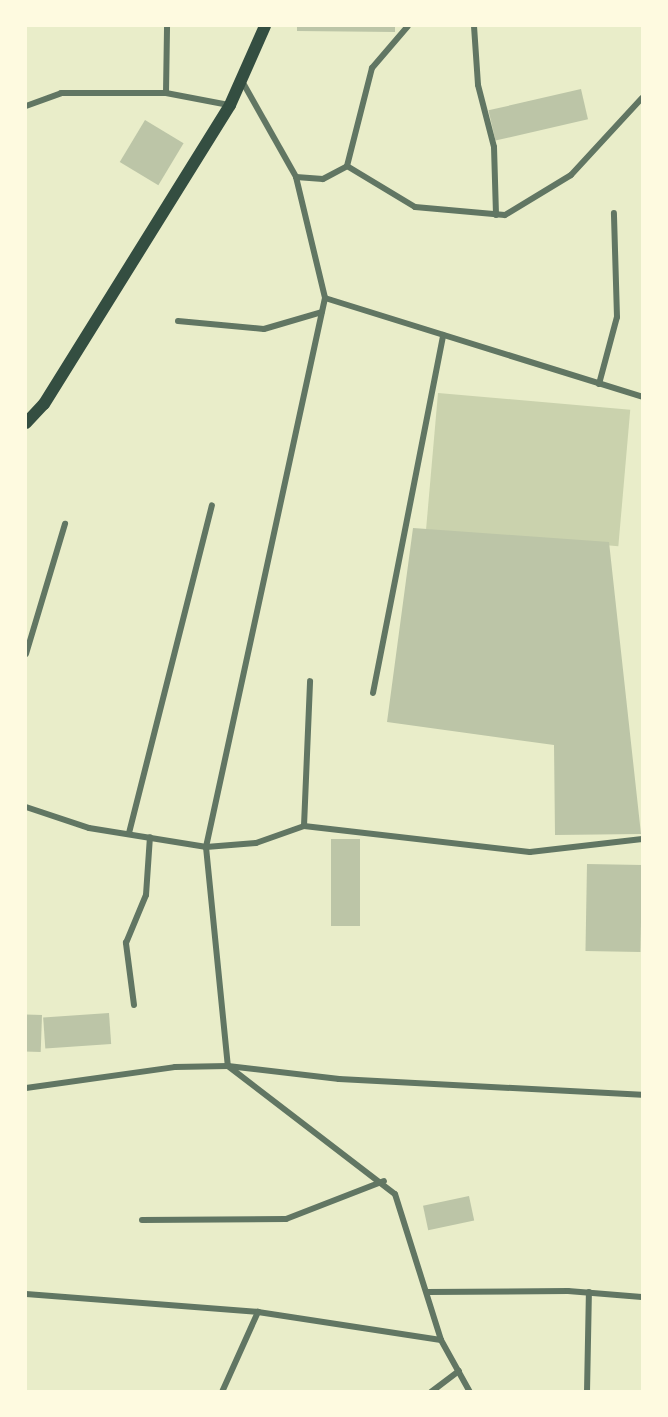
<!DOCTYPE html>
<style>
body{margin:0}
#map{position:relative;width:668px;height:1417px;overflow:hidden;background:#e9edc9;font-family:"IBM Plex Sans",sans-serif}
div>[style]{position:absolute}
.green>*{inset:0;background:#cad2ad;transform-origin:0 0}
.building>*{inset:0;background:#bcc5a7;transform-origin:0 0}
.minor>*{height:6px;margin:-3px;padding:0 3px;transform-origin:3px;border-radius:3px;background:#617663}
.secondary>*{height:12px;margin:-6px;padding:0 6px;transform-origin:6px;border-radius:6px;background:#344e41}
span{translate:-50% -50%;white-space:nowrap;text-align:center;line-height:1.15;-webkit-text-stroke:6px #fefae0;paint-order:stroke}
.frame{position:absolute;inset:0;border:27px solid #fefae0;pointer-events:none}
</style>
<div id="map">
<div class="green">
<i style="left:438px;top:393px;width:193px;height:137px;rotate:5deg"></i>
</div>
<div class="building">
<i style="clip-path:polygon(297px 26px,395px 26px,395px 32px,297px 31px)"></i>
<i style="left:581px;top:89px;width:31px;height:95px;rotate:77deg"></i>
<i style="left:145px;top:120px;width:45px;height:49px;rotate:31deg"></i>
<i style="clip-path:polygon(413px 528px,609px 542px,641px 834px,555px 835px,554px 745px,387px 722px)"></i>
<i style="left:331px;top:839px;width:29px;height:87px"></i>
<i style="left:587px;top:864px;width:55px;height:87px;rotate:1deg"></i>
<i style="left:109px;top:1013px;width:31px;height:66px;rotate:86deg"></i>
<i style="left:42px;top:1015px;width:37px;height:16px;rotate:92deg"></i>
<i style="left:469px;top:1196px;width:25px;height:47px;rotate:78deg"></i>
</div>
<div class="minor">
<i style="left:474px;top:26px;width:59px;rotate:86.1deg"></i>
<i style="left:478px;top:85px;width:64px;rotate:75.5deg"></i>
<i style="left:494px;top:147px;width:68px;rotate:88.3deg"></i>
<i style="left:242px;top:81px;width:110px;rotate:60.6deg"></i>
<i style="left:296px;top:177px;width:27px;rotate:4deg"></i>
<i style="left:323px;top:179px;width:27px;rotate:-28deg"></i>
<i style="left:347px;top:166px;width:79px;rotate:31.1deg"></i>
<i style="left:415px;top:207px;width:90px;rotate:5.1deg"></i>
<i style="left:505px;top:215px;width:77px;rotate:-31.2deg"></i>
<i style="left:571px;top:175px;width:105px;rotate:-47.3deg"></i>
<i style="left:166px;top:93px;width:67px;rotate:-89.1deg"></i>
<i style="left:26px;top:106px;width:37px;rotate:-20deg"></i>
<i style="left:61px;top:93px;width:105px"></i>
<i style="left:166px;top:93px;width:64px;rotate:10.8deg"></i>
<i style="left:347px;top:166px;width:101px;rotate:-75.7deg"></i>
<i style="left:372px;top:68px;width:55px;rotate:-49.4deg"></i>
<i style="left:296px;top:177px;width:124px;rotate:76.5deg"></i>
<i style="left:325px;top:298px;width:332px;rotate:17.3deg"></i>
<i style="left:325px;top:298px;width:562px;rotate:102.23deg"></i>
<i style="left:206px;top:847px;width:220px;rotate:84.3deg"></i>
<i style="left:228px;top:1066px;width:112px;rotate:6.7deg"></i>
<i style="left:339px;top:1079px;width:303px;rotate:3deg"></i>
<i style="left:178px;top:321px;width:86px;rotate:5.3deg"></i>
<i style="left:264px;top:329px;width:60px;rotate:-16.3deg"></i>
<i style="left:599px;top:384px;width:69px;rotate:-75deg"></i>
<i style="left:617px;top:317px;width:104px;rotate:-91.7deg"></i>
<i style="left:26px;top:654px;width:136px;rotate:-73.3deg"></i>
<i style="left:373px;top:693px;width:365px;rotate:-78.9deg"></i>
<i style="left:26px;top:807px;width:66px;rotate:18.4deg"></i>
<i style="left:89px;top:828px;width:119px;rotate:9.2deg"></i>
<i style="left:206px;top:847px;width:50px;rotate:-4.6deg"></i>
<i style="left:256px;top:843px;width:51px;rotate:-19.5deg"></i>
<i style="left:304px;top:826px;width:227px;rotate:6.6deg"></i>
<i style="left:530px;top:852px;width:113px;rotate:-6.6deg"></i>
<i style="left:304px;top:826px;width:145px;rotate:-87.6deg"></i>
<i style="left:129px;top:833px;width:338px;rotate:-75.8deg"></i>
<i style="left:134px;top:1005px;width:63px;rotate:-97.4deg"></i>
<i style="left:126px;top:943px;width:52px;rotate:-67.4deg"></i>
<i style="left:146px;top:895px;width:58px;rotate:-86.1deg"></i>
<i style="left:26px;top:1088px;width:150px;rotate:-8deg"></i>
<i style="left:175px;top:1067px;width:53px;rotate:-1.1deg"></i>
<i style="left:228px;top:1066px;width:210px;rotate:37.5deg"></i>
<i style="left:395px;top:1194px;width:153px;rotate:72.5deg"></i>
<i style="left:441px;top:1340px;width:60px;rotate:60.9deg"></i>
<i style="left:142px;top:1220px;width:144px;rotate:-0.4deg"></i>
<i style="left:286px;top:1219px;width:105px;rotate:-21.2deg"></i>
<i style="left:427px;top:1292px;width:141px;rotate:-0.4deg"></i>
<i style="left:568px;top:1291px;width:74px;rotate:4.6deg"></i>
<i style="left:26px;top:1294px;width:233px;rotate:4.4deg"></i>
<i style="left:258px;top:1312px;width:185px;rotate:8.7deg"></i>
<i style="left:222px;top:1392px;width:88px;rotate:-65.8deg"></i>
<i style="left:431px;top:1392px;width:35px;rotate:-37deg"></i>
<i style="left:587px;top:1392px;width:100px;rotate:-88.9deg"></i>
</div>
<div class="secondary">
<i style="left:26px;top:423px;width:26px;rotate:-47deg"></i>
<i style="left:44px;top:404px;width:352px;rotate:-58.1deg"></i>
<i style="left:230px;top:105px;width:86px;rotate:-66.1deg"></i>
</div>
<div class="frame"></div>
</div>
